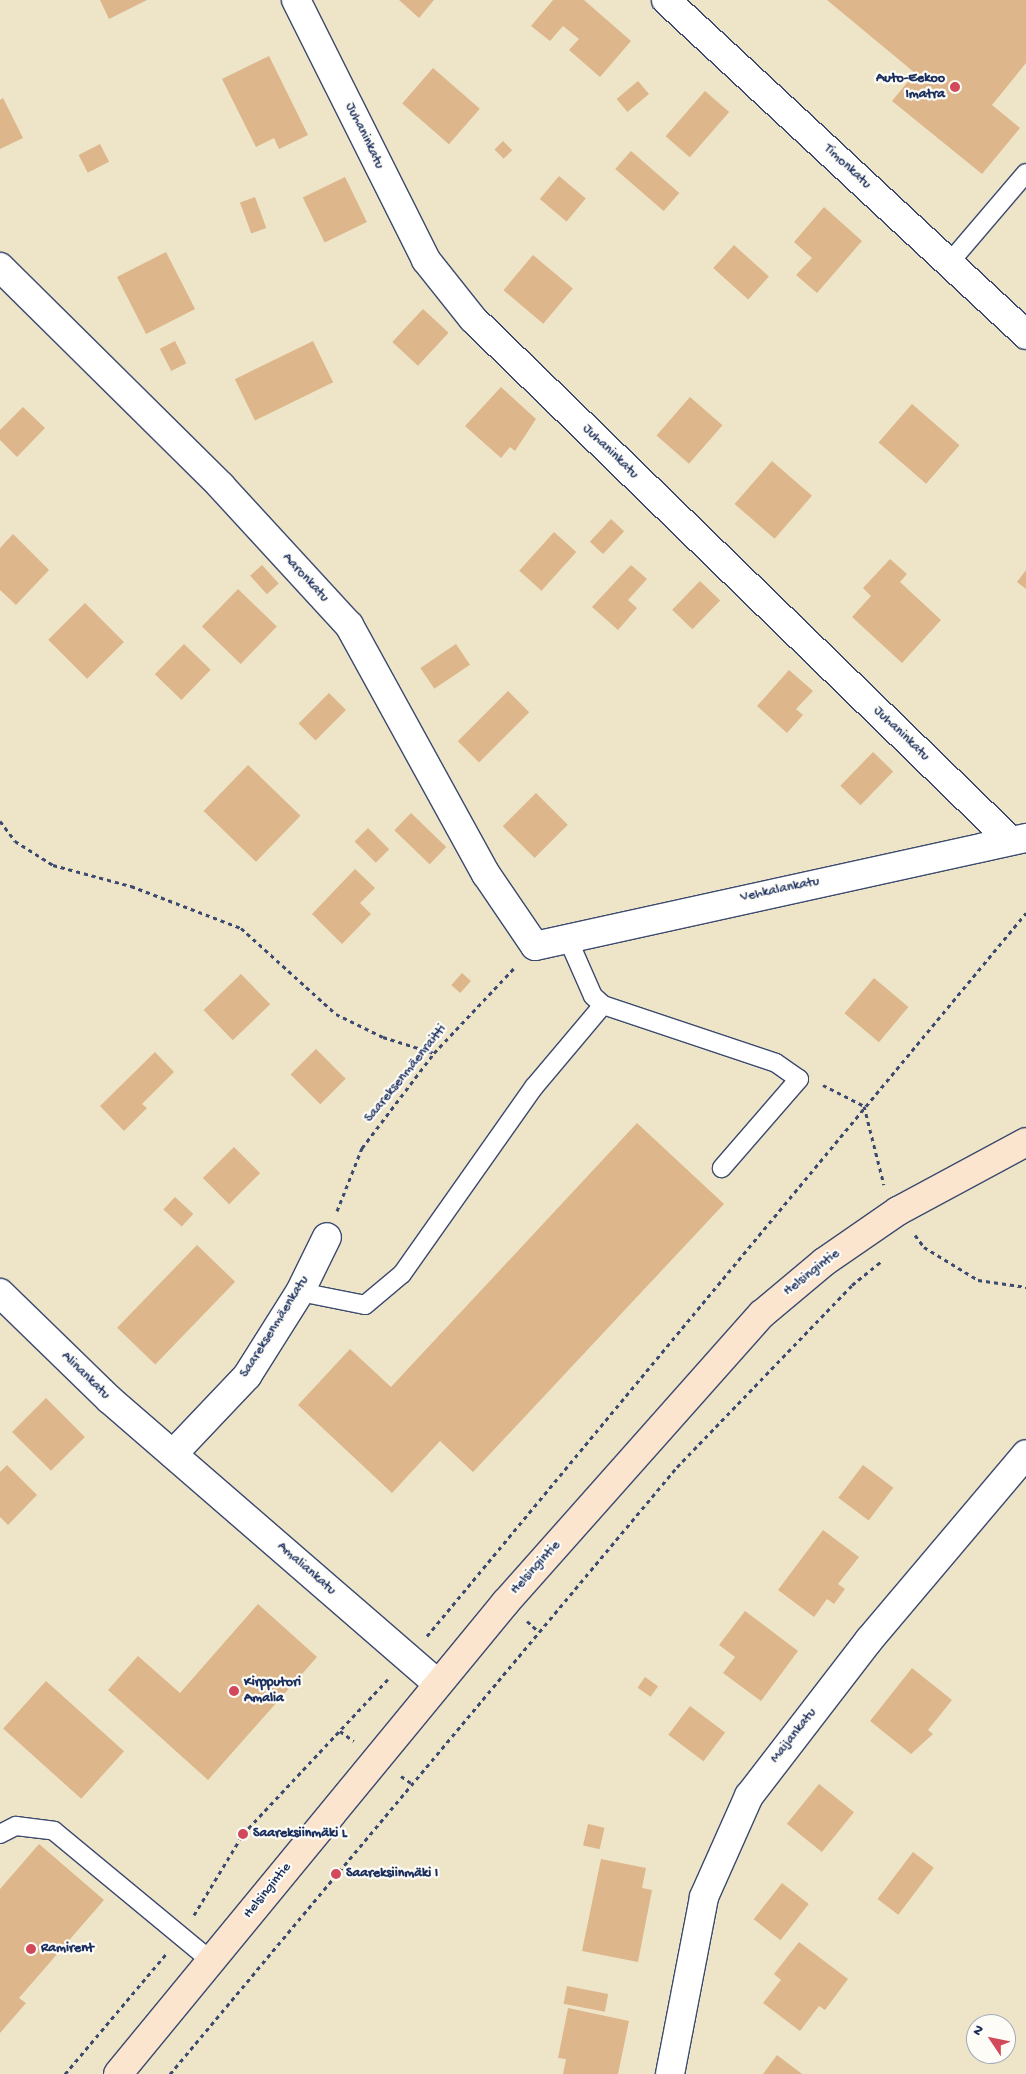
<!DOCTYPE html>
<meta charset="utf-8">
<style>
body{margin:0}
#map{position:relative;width:1026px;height:2074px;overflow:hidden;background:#eee5c8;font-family:"Gochi Hand",sans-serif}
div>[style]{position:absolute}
.building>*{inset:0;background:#ddb68b;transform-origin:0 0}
.path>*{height:3px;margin-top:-1.5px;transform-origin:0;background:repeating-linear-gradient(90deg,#3b4a6e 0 4px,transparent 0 8px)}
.roads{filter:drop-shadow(1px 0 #3b4a6e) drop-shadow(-1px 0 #3b4a6e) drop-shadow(0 1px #3b4a6e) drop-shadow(0 -1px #3b4a6e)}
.service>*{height:18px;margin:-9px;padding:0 9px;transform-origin:9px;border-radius:9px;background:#fff}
.minor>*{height:28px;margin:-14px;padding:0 14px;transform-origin:14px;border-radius:14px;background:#fff}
.secondary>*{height:28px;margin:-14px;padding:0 14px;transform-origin:14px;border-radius:14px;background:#fbe5cf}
.dots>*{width:14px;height:14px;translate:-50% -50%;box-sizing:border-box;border:2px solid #fdfcf7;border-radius:50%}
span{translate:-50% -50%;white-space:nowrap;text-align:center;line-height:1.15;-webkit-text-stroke:4.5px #fdfcf7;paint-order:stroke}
.poi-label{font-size:14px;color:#1b2f5e;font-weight:700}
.right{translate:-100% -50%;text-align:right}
.left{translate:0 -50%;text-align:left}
.street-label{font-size:14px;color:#1b2f5e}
.north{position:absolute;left:966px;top:2014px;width:50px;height:50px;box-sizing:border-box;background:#fdfcf7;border:1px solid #a3aaba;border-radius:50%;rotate:304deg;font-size:14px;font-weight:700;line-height:20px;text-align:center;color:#1b2f5e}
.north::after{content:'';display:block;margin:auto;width:18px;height:22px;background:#d1495b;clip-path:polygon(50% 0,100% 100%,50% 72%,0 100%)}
</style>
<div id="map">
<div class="building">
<i style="clip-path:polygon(100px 0,147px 0,109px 19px)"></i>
<i style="clip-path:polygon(399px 0,434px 0,419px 18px)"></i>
<i style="clip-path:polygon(553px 0,584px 0,631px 41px,600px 77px,569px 50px,579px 39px,563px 26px,550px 41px,531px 26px)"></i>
<i style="clip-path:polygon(827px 0,1026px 0,1026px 63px,992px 105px,1020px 128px,982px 174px,892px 101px,915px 73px)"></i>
<i style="clip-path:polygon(269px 56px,308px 135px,279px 149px,274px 138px,256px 147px,222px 79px)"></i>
<i style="left:433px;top:68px;width:62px;height:47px;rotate:41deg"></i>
<i style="left:638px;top:81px;width:17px;height:28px;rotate:50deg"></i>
<i style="left:705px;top:91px;width:32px;height:60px;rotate:41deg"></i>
<i style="clip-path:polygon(3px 98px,23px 138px,0 149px,0 100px)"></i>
<i style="left:503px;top:141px;width:13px;height:12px;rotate:45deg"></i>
<i style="left:100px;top:144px;width:20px;height:24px;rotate:63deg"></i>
<i style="left:631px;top:151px;width:64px;height:24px;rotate:41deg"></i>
<i style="left:559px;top:176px;width:35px;height:30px;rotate:40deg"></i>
<i style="left:345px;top:177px;width:50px;height:47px;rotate:64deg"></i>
<i style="left:255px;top:197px;width:33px;height:16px;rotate:70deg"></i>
<i style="clip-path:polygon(824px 207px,862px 241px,817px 293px,796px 275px,812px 258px,794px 242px)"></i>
<i style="left:734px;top:245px;width:47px;height:31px;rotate:42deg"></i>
<i style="left:166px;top:252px;width:64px;height:55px;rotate:63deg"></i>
<i style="left:533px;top:255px;width:52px;height:46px;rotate:40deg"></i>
<i style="left:423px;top:309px;width:35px;height:45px;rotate:43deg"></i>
<i style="left:175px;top:341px;width:25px;height:17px;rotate:63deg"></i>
<i style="left:313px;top:341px;width:46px;height:87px;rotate:64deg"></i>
<i style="clip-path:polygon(501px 387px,536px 419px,515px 451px,510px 447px,501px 458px,465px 426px)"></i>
<i style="left:690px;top:397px;width:43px;height:51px;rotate:41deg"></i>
<i style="left:912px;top:404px;width:63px;height:51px;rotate:41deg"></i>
<i style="clip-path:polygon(23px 407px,45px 428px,17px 457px,0 440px,0 430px)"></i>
<i style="left:772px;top:461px;width:53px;height:57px;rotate:41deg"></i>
<i style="left:611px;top:519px;width:18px;height:31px;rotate:43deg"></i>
<i style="left:554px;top:532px;width:30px;height:52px;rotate:42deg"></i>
<i style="clip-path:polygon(13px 534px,49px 570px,16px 605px,0 590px,0 548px)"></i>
<i style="clip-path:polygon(890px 559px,907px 574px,900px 582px,941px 620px,902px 663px,852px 617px,871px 596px,863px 588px)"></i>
<i style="left:262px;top:565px;width:25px;height:16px;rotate:48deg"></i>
<i style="clip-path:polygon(631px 565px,647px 579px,628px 600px,637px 608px,618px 630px,592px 607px)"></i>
<i style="clip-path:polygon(1026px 570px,1026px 589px,1017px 582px)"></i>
<i style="left:700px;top:581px;width:28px;height:40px;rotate:44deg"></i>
<i style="left:238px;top:589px;width:54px;height:52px;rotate:44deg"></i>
<i style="left:85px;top:603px;width:55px;height:52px;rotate:45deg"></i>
<i style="left:184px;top:644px;width:37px;height:42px;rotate:44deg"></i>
<i style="left:456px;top:644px;width:25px;height:43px;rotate:56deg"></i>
<i style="clip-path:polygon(789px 670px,813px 691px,796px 709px,803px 715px,787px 733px,757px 706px)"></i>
<i style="left:508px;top:691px;width:30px;height:71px;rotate:45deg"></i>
<i style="left:329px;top:693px;width:24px;height:43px;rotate:45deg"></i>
<i style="left:873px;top:752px;width:28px;height:47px;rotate:44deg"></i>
<i style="left:248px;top:765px;width:73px;height:64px;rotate:44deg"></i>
<i style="left:536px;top:793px;width:45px;height:47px;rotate:45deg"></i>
<i style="left:411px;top:813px;width:49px;height:24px;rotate:44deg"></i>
<i style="left:368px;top:828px;width:30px;height:19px;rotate:45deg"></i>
<i style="clip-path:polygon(355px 869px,375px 888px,360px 903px,371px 914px,342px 944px,312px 914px)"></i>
<i style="left:462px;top:973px;width:12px;height:16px;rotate:42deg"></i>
<i style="left:241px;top:974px;width:42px;height:52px;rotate:46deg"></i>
<i style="left:874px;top:978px;width:45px;height:46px;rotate:40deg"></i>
<i style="left:316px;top:1049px;width:42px;height:36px;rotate:45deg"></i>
<i style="clip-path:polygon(155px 1052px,174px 1072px,142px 1104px,147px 1108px,124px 1131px,100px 1106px)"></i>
<i style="clip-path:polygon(637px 1123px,724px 1204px,473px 1472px,440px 1441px,392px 1493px,298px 1405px,350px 1349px,391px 1387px)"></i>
<i style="left:234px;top:1147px;width:37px;height:44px;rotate:45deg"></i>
<i style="left:175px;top:1197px;width:25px;height:17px;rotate:43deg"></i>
<i style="left:197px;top:1245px;width:53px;height:115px;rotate:44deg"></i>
<i style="left:46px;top:1398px;width:55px;height:48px;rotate:45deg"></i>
<i style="clip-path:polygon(7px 1465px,37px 1495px,8px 1525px,0 1517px,0 1472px)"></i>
<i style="left:863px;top:1465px;width:38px;height:41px;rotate:37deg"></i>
<i style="clip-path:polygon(823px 1530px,859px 1557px,838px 1584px,845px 1589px,834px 1604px,827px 1599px,814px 1617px,778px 1590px)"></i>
<i style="clip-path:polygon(258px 1604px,317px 1657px,208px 1780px,108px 1690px,138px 1656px,180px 1693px)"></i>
<i style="clip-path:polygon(745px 1611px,798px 1651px,761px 1701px,723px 1673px,735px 1657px,719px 1645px)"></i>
<i style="clip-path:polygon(912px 1668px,952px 1700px,928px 1730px,933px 1734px,911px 1754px,870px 1721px)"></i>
<i style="left:645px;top:1677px;width:16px;height:13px;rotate:35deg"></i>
<i style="left:46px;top:1681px;width:105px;height:64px;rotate:42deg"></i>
<i style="left:690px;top:1706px;width:44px;height:36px;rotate:37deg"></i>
<i style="left:819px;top:1784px;width:45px;height:51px;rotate:39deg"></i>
<i style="left:588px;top:1824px;width:17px;height:22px;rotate:13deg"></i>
<i style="clip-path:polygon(39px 1844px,104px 1900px,19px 1998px,26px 2003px,0 2033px,0 1889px)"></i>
<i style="left:913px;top:1852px;width:26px;height:59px;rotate:37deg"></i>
<i style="clip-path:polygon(601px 1859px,646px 1868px,642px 1888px,652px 1890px,638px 1962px,582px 1951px)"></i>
<i style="left:782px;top:1883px;width:34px;height:46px;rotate:38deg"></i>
<i style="clip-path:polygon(799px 1942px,848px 1979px,825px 2010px,819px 2006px,800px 2031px,763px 2003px,781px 1980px,774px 1974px)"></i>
<i style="left:567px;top:1986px;width:42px;height:18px;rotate:11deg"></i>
<i style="clip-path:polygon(568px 2008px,629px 2021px,618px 2074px,563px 2074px,566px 2059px,558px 2058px)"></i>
<i style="clip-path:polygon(777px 2055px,802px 2074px,763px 2074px)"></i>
</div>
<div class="path">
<i style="left:0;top:821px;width:25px;rotate:53deg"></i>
<i style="left:15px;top:841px;width:45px;rotate:32.3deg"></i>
<i style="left:53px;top:865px;width:81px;rotate:15.1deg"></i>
<i style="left:131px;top:886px;width:118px;rotate:20.9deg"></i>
<i style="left:241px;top:928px;width:128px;rotate:42.2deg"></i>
<i style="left:336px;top:1014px;width:52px;rotate:26.1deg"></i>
<i style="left:383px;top:1037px;width:53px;rotate:17.4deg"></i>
<i style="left:823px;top:1085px;width:46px;rotate:27.1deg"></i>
<i style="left:864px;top:1106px;width:81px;rotate:75.8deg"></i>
<i style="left:337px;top:1211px;width:68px;rotate:-68.4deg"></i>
<i style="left:362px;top:1148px;width:119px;rotate:-52.8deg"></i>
<i style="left:434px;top:1053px;width:117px;rotate:-46.7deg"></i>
<i style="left:915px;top:1235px;width:15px;rotate:53deg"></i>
<i style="left:924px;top:1247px;width:63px;rotate:31.4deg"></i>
<i style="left:978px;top:1280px;width:49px;rotate:8.3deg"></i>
<i style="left:527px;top:1621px;width:15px;rotate:42deg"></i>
<i style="left:427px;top:1636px;width:939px;rotate:-50.36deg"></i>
<i style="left:340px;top:1731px;width:17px;rotate:36deg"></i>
<i style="left:401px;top:1776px;width:12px;rotate:35deg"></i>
<i style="left:194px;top:1915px;width:95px;rotate:-58.8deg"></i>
<i style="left:243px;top:1834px;width:212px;rotate:-46.9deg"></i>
<i style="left:65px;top:2074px;width:157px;rotate:-49.9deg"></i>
<i style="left:170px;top:2074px;width:791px;rotate:-50.13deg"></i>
<i style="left:677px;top:1467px;width:252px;rotate:-46.1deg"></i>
<i style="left:852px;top:1285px;width:38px;rotate:-39deg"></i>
</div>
<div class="roads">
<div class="service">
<i style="left:950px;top:262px;width:117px;rotate:-49.5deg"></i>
<i style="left:567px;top:937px;width:64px;rotate:66.2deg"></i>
<i style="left:593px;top:996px;width:13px;rotate:42deg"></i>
<i style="left:603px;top:1005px;width:182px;rotate:18.5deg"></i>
<i style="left:776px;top:1063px;width:28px;rotate:35deg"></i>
<i style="left:799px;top:1079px;width:118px;rotate:130.9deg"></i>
<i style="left:300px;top:1292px;width:66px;rotate:11.3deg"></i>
<i style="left:365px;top:1305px;width:48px;rotate:-40deg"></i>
<i style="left:402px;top:1274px;width:229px;rotate:-54.8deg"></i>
<i style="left:534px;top:1087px;width:107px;rotate:-49.9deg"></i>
<i style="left:0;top:1834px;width:18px;rotate:-27deg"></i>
<i style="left:16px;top:1826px;width:38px;rotate:7deg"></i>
<i style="left:54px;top:1831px;width:204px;rotate:39.6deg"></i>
</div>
<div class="minor">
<i style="left:296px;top:0;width:291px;rotate:63.4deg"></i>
<i style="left:426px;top:260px;width:75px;rotate:51.5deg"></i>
<i style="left:473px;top:319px;width:748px;rotate:44.13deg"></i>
<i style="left:666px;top:0;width:492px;rotate:42.9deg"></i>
<i style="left:0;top:267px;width:311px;rotate:44.7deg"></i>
<i style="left:221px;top:486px;width:189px;rotate:47.4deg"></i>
<i style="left:349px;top:625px;width:284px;rotate:61.2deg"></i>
<i style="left:486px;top:874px;width:87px;rotate:55.8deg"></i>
<i style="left:535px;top:946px;width:503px;rotate:-12.41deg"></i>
<i style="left:0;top:1293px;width:152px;rotate:44.2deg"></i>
<i style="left:109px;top:1399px;width:435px;rotate:40.9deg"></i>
<i style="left:173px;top:1454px;width:108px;rotate:-46.5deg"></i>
<i style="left:247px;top:1376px;width:99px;rotate:-57.8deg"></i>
<i style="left:300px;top:1292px;width:61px;rotate:-63.9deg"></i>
<i style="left:670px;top:2074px;width:180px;rotate:-79.1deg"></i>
<i style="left:704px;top:1897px;width:111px;rotate:-66deg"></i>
<i style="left:749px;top:1796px;width:197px;rotate:-52.4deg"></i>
<i style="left:869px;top:1640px;width:243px;rotate:-49.8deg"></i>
</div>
<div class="secondary">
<i style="left:118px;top:2074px;width:611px;rotate:-50.58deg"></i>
<i style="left:506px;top:1602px;width:385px;rotate:-48.4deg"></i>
<i style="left:762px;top:1314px;width:81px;rotate:-40deg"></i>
<i style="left:824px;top:1262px;width:90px;rotate:-34.6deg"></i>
<i style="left:898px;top:1211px;width:145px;rotate:-28.3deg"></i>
</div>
</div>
<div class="dots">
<i style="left:955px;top:87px;background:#d1495b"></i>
<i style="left:234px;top:1691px;background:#d1495b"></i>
<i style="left:243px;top:1834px;background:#d1495b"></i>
<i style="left:336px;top:1874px;background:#d1495b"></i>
<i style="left:31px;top:1949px;background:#d1495b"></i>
</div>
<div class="poi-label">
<span class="right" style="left:945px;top:87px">Auto-Eekoo<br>Imatra</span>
<span class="left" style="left:244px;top:1691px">Kirpputori<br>Amalia</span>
<span class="left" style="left:253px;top:1834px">Saareksiinmäki L</span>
<span class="left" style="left:346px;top:1874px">Saareksiinmäki I</span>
<span class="left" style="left:41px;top:1949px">Ramirent</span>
</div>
<div class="street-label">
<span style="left:364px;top:136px;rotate:64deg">Juhaninkatu</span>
<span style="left:847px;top:167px;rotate:43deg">Timonkatu</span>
<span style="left:610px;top:452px;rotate:44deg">Juhaninkatu</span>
<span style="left:305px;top:578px;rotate:47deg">Aaronkatu</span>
<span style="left:901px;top:734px;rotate:44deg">Juhaninkatu</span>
<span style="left:780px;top:890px;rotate:-12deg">Vehkalankatu</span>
<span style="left:406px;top:1074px;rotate:-51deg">Saareksenmäenraitti</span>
<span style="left:812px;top:1273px;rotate:-38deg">Helsingintie</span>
<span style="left:275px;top:1327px;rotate:-58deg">Saareksenmäenkatu</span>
<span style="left:85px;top:1376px;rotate:44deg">Alinankatu</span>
<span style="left:536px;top:1568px;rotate:-48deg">Helsingintie</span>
<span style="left:306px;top:1569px;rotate:41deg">Amaliankatu</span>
<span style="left:794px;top:1736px;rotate:-52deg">Maijankatu</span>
<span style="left:268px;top:1891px;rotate:-51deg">Helsingintie</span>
</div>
<div class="north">N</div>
</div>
